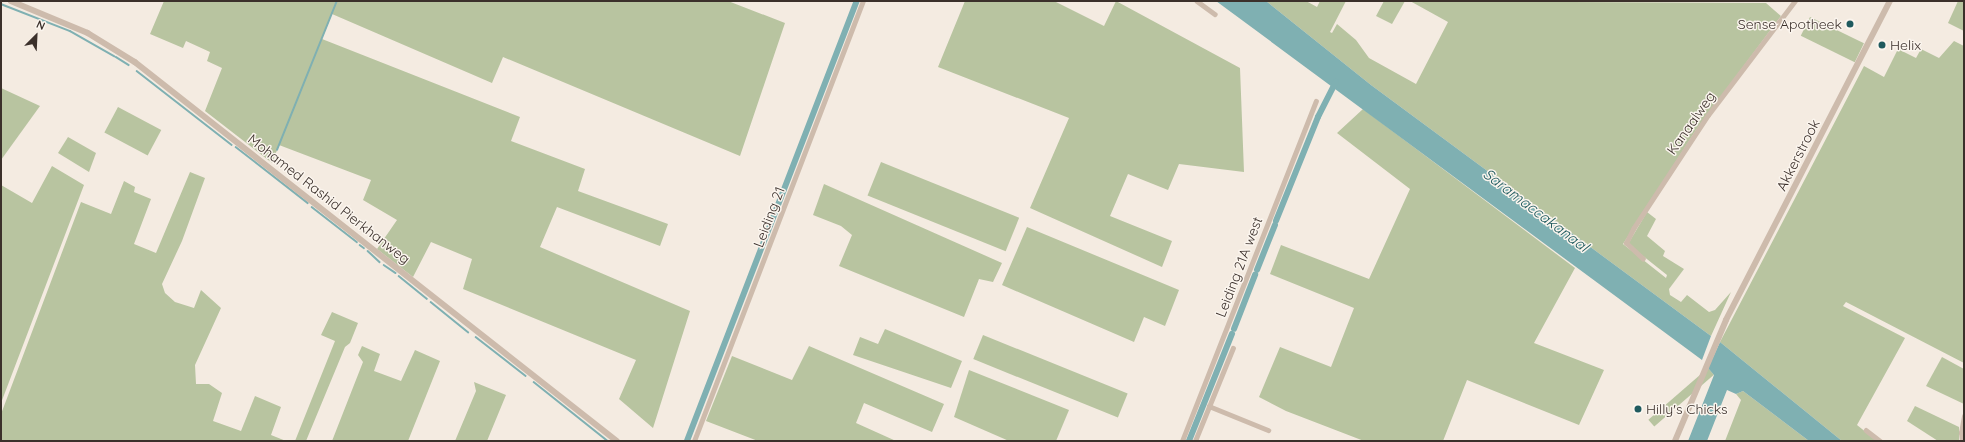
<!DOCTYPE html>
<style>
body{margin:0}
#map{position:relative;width:1965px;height:442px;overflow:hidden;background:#f4ebe1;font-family:Quicksand,sans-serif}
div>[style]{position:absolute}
.green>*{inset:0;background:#b8c4a0;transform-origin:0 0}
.water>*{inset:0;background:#7fb0b2}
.stream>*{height:1.5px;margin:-0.75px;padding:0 0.75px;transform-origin:0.75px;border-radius:0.75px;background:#7fb0b2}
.canal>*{height:5.5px;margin:-2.75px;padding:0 2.75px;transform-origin:2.75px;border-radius:2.75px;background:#7fb0b2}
.minor>*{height:4.5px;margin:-2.25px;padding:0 2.25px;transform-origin:2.25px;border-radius:2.25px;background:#cdbbac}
.tertiary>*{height:5.5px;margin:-2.75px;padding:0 2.75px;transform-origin:2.75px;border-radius:2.75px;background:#cdbbac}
.dots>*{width:11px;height:11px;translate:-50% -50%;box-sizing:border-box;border:2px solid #fbf5ee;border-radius:50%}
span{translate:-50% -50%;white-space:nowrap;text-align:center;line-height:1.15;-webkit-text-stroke:3px #fbf5ee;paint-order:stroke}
.poi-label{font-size:14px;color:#3b302b}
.right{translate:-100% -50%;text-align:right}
.left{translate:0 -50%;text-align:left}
.street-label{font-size:14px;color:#3b302b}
.water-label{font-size:15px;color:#1f5a5e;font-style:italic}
.frame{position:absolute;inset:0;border:2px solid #3b302b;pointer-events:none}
.north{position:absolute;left:16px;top:16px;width:40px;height:40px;-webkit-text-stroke:3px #fbf5ee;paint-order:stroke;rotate:24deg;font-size:11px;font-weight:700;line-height:16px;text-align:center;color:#3b302b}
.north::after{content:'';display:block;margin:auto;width:14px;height:18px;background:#3b302b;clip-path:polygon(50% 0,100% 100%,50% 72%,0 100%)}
</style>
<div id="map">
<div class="green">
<i style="clip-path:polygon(164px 1px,728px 1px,785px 23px,740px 156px,503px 57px,492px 83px,332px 14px,322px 39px,520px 117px,511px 141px,585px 169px,578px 191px,668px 224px,660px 246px,557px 207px,540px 247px,690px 311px,653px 428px,619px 399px,636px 360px,463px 289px,472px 259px,431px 242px,413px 277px,377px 249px,397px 220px,363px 200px,371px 180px,279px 145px,272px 163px,205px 111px,222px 68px,207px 61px,210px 52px,186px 41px,183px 48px,150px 34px)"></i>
<i style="clip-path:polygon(965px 1px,1054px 1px,1104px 26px,1116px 1px,1240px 68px,1244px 172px,1179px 164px,1168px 190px,1128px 174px,1110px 216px,1172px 241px,1162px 267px,1030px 208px,1069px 118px,938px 67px)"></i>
<i style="clip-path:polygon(1266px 1px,1306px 1px,1317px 7px,1320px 1px,1346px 1px,1330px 32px,1332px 33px,1337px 24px,1356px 40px,1369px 58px,1416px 84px,1448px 22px,1410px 1px,1766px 3px,1781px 16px,1696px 130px,1623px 244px,1666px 278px,1667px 275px,1628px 244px,1647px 212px,1656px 219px,1647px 236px,1665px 251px,1663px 256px,1684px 269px,1669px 289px,1670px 295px,1681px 302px,1687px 295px,1709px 312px,1715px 310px,1731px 292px,1711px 336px,1371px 85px)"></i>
<i style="clip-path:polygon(1384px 1px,1405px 1px,1392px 24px,1376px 16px)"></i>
<i style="clip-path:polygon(1958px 1px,1964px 1px,1964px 31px,1948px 23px)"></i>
<i style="left:1810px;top:17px;width:60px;height:21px;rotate:26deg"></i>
<i style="clip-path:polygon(1954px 41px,1964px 46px,1964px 363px,1846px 302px,1843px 306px,1905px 338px,1857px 425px,1877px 441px,1842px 441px,1720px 342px,1864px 66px,1884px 77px,1898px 49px,1916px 58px,1921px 49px,1939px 58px)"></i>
<i style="clip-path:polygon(1px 88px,40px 106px,1px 160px)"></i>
<i style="left:118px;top:107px;width:49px;height:29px;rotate:28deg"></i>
<i style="clip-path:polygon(1363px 109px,1575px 268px,1534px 343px,1604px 370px,1579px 425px,1467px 380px,1443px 441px,1364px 441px,1286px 411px,1259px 397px,1280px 347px,1331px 367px,1354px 308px,1270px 274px,1281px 245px,1369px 279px,1410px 189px,1337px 133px)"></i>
<i style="clip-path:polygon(68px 137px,96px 153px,89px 172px,58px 153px)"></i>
<i style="left:881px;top:162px;width:149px;height:36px;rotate:22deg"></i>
<i style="clip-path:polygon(52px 166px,84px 185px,1px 403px,1px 185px,32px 203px)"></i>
<i style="clip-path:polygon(190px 172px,205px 178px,182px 241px,162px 284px,165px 293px,175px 302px,194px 308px,201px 290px,221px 308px,195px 365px,196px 384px,209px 384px,222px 393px,213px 421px,241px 431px,255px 396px,281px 407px,271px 435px,286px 441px,1px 441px,1px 414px,81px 202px,111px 214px,124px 181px,135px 187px,134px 192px,151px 199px,134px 244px,156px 253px)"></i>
<i style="clip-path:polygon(824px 184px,1002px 263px,993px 282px,979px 279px,964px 317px,839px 266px,852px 235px,841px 226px,813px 215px)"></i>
<i style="clip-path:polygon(1027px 227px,1179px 290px,1165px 326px,1144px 317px,1134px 342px,1002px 285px)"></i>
<i style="clip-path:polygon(332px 312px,358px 323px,350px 343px,345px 347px,306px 441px,295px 441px,335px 341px,321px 335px)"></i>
<i style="clip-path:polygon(885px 329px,962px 361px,951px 388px,853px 355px,860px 337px,878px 344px)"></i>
<i style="left:983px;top:335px;width:156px;height:26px;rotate:22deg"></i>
<i style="clip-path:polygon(362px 346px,380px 354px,374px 371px,401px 381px,415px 350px,440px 361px,408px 441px,332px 441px,363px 362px,358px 355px)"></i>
<i style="clip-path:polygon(809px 346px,944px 404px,932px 432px,864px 403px,856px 423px,896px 441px,758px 441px,706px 421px,732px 356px,792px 380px)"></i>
<i style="clip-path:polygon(1942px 357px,1964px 369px,1964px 404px,1926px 386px)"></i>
<i style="left:1708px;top:368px;width:9px;height:79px;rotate:49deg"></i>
<i style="clip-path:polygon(969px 370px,1069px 410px,1056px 441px,1009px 441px,954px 417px)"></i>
<i style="clip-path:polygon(474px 382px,506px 395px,487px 441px,455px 441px,476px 391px)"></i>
<i style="clip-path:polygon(1743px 391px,1809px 441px,1725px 441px,1741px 400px,1736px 394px)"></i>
<i style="clip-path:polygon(1915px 406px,1959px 427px,1959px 441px,1938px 441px,1907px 421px)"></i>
</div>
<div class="water">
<i style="clip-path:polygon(1216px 1px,1266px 1px,1371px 85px,1711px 336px,1702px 360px)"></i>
<i style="clip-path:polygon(1720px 342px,1842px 441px,1809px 441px,1743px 391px,1736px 394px,1727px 390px,1707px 441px,1688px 441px,1714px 375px,1708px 368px)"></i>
</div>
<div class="stream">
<i style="left:1px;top:4px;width:74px;rotate:21.4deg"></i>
<i style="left:70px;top:31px;width:51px;rotate:29.6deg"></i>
<i style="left:116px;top:57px;width:15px;rotate:32deg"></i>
<i style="left:137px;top:71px;width:120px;rotate:37.9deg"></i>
<i style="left:236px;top:147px;width:91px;rotate:37.9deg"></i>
<i style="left:277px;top:150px;width:161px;rotate:-68.1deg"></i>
<i style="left:312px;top:207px;width:57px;rotate:37.9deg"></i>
<i style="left:360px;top:245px;width:5px;rotate:37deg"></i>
<i style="left:368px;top:251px;width:16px;rotate:43deg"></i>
<i style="left:384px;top:265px;width:14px;rotate:34deg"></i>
<i style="left:399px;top:276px;width:36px;rotate:39deg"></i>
<i style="left:431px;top:302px;width:48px;rotate:39deg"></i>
<i style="left:476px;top:337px;width:63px;rotate:38deg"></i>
<i style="left:534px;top:382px;width:95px;rotate:38.6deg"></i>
</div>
<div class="canal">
<i style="left:1276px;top:221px;width:112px;rotate:-68deg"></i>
<i style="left:1318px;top:117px;width:39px;rotate:-63deg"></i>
<i style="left:1257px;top:270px;width:48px;rotate:-68.2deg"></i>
<i style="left:1234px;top:329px;width:58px;rotate:-68.7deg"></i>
<i style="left:687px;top:441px;width:472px;rotate:-68.9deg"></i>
<i style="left:1189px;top:441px;width:115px;rotate:-68.1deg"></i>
</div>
<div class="minor">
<i style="left:1197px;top:1px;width:22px;rotate:36deg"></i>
<i style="left:1643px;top:259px;width:23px;rotate:-137deg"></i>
<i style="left:1626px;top:243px;width:16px;rotate:-63deg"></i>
<i style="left:1633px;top:229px;width:136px;rotate:-56.7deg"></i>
<i style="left:1708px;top:115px;width:143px;rotate:-52.7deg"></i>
<i style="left:1209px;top:406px;width:64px;rotate:22.1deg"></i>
<i style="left:1866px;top:430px;width:18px;rotate:38deg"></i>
<i style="left:694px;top:441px;width:471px;rotate:-69deg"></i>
<i style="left:1182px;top:441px;width:365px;rotate:-68.5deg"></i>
<i style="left:1195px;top:441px;width:100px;rotate:-67.8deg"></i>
<i style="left:1962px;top:441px;width:8px;rotate:-97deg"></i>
<i style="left:1961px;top:433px;width:17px;rotate:-80deg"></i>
</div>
<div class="tertiary">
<i style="left:11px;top:1px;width:83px;rotate:22.6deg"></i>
<i style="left:88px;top:33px;width:55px;rotate:31.7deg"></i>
<i style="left:135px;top:62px;width:613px;rotate:38.18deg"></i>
<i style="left:1675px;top:441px;width:131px;rotate:-67.1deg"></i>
<i style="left:1726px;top:320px;width:359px;rotate:-62.8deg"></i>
</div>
<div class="dots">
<i style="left:1850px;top:24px;background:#1f5a5e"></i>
<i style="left:1882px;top:45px;background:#1f5a5e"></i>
<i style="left:1638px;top:409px;background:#1f5a5e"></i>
</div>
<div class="poi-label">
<span class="right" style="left:1842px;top:24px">Sense Apotheek</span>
<span class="left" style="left:1890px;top:45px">Helix</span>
<span class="left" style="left:1646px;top:409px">Hilly's Chicks</span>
</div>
<div class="street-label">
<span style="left:1691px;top:123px;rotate:-55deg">Kanaalweg</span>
<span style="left:1798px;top:155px;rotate:-63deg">Akkerstrook</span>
<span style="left:329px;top:199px;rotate:38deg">Mohamed Rashid Pierkhanweg</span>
<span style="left:769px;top:217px;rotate:-69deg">Leiding 21</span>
<span style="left:1239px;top:267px;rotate:-69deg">Leiding 21A west</span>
</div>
<div class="water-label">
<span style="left:1536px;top:210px;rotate:37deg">Saramaccakanaal</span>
</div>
<div class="frame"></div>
<div class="north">N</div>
</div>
